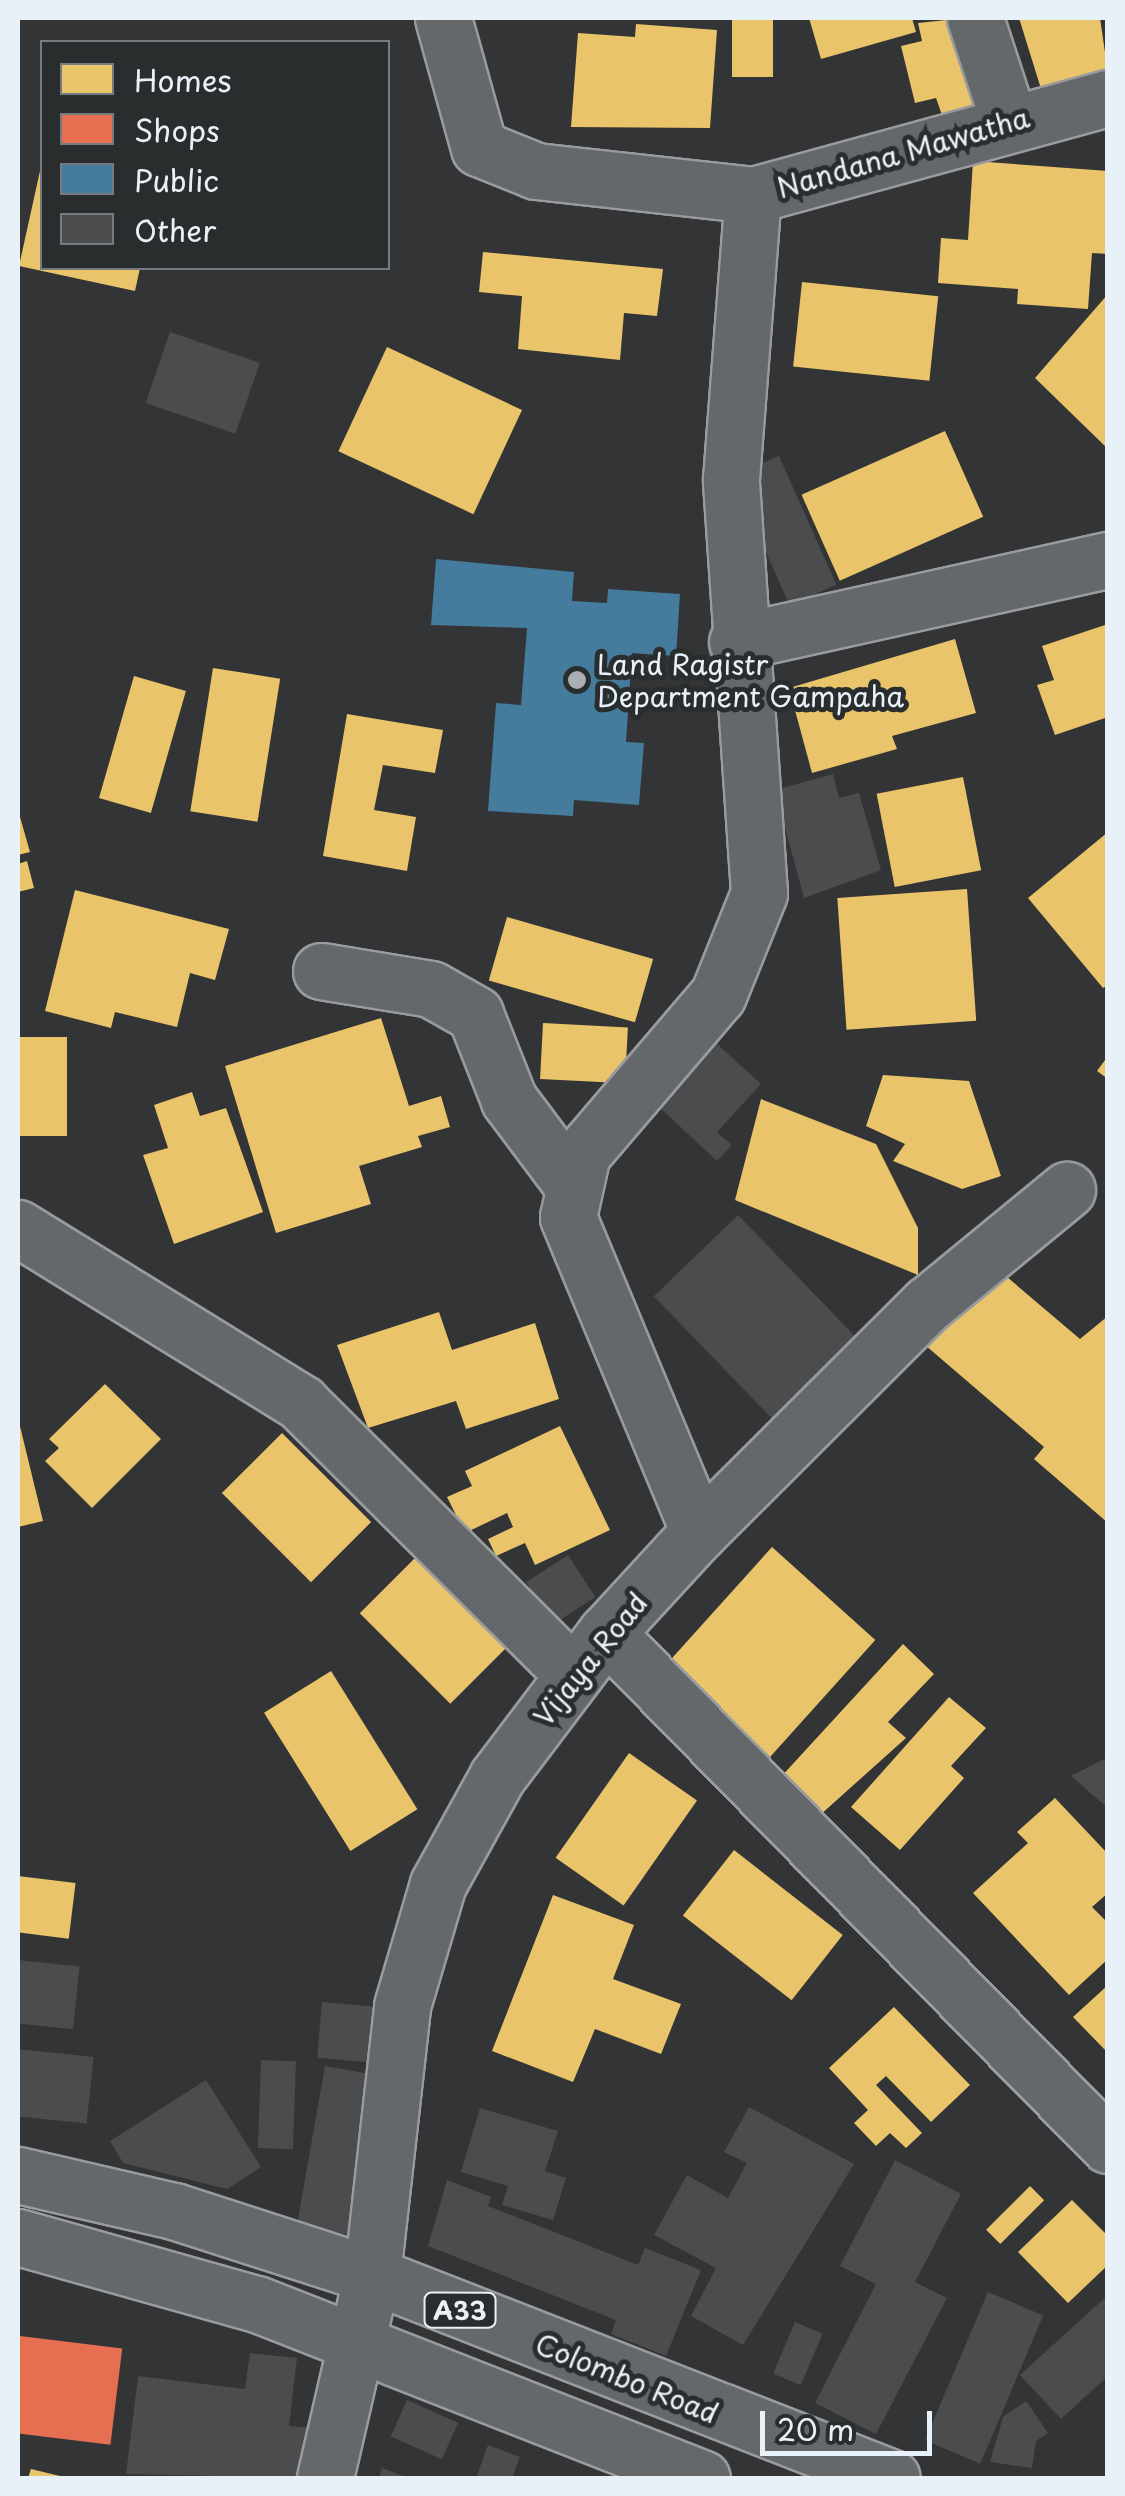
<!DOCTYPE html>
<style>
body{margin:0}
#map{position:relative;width:1125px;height:2496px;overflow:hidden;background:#333435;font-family:"Playpen Sans",sans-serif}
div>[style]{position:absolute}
.homes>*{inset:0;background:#e9c46a;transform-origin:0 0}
.shops>*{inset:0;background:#e76f51;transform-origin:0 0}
.public>*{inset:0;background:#457b9d}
.building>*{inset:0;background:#4b4c4d;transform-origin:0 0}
.roads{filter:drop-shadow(2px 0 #999b9e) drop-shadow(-2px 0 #999b9e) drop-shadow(0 2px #999b9e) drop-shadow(0 -2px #999b9e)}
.minor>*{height:55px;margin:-27.5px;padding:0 27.5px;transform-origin:27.5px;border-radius:27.5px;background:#64686b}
.highway>*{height:55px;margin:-27.5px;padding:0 27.5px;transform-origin:27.5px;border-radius:27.5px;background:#64686b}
.dots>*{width:28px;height:28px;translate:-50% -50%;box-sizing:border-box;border:5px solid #2a2d2e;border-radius:50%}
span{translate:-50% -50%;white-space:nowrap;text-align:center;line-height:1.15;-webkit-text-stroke:10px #2a2d2e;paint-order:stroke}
.shield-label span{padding:2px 8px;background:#2a2d2e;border:2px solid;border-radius:8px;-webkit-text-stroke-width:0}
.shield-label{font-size:25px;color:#e8f1f8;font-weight:700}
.street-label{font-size:28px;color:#e8f1f8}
.poi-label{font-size:28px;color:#e8f1f8}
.left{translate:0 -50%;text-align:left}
.frame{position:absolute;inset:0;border:20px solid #e8f1f8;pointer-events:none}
.legend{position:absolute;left:40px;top:40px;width:350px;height:230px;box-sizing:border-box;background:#2a2d2e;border:2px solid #767b7f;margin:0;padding:12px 18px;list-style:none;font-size:30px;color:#e8f1f8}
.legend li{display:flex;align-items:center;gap:20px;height:50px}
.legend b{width:50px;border:2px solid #767b7f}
.scale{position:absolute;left:760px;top:2411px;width:172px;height:45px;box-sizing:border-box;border:5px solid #e8f1f8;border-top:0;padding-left:12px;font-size:30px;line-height:35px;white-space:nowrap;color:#e8f1f8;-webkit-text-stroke:8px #2a2d2e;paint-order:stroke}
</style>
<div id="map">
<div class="homes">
<i style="left:732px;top:18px;width:41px;height:59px"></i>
<i style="clip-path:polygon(809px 18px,912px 18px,916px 32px,821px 59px)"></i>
<i style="clip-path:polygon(966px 18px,988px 105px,942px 115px,936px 98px,915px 103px,901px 46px,922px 41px,918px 23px)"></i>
<i style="clip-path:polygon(1019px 18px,1100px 18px,1108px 73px,1042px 92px)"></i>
<i style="clip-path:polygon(636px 24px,717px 30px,710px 128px,571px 127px,578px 33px,635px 37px)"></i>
<i style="clip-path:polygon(973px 161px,1108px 171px,1108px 254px,1092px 253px,1088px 309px,1017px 304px,1018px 289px,938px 283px,941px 238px,968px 240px)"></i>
<i style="clip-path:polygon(42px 162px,42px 268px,140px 268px,135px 291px,19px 266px)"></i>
<i style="clip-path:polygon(483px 252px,663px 269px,657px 316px,624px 313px,620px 360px,518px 349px,522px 296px,479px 292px)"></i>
<i style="left:802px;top:282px;width:137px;height:85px;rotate:6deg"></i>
<i style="clip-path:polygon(1108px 294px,1108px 449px,1035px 378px)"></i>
<i style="left:387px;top:347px;width:149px;height:115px;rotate:25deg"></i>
<i style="left:945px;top:431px;width:94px;height:157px;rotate:66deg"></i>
<i style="clip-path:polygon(1108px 624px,1108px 717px,1055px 735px,1037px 685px,1054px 680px,1042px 646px)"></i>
<i style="clip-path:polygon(955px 639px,976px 713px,892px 736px,897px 749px,812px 773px,789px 688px)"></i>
<i style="left:213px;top:668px;width:68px;height:145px;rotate:9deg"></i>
<i style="left:134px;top:676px;width:54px;height:127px;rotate:16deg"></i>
<i style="clip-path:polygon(347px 714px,443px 730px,435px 773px,383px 765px,374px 810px,416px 817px,407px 871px,323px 856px)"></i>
<i style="left:963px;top:777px;width:95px;height:88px;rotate:79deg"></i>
<i style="clip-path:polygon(18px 810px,30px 852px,18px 855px)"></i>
<i style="clip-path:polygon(1108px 832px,1108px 985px,1103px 988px,1028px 898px)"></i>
<i style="clip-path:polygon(27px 861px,34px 888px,18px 892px,18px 864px)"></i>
<i style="left:967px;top:889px;width:132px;height:130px;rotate:86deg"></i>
<i style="clip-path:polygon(75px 890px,229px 929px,215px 980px,190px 973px,177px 1027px,115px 1012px,111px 1028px,45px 1011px)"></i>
<i style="left:507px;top:917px;width:152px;height:66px;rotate:16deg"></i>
<i style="clip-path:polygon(381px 1018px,409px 1106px,441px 1096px,450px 1127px,418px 1136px,422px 1147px,359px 1166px,371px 1204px,276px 1233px,225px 1066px)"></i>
<i style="left:543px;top:1023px;width:85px;height:56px;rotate:3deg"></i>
<i style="left:18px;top:1037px;width:49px;height:99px"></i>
<i style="clip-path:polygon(1108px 1056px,1108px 1079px,1097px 1071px)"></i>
<i style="clip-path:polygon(883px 1075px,969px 1081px,1001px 1176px,962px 1189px,893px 1161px,905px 1144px,866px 1126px)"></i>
<i style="clip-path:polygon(192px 1092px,200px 1116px,226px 1108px,263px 1212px,174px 1244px,143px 1155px,168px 1148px,154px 1105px)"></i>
<i style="clip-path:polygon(761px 1099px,876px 1144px,918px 1228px,918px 1275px,735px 1200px)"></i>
<i style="clip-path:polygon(987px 1260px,1080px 1339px,1108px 1316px,1108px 1523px,1034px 1459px,1044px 1447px,918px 1339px)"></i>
<i style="clip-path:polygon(439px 1312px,452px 1350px,535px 1323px,559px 1399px,466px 1429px,456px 1401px,368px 1428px,337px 1345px)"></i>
<i style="clip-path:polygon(105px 1384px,161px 1439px,92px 1508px,45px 1461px,59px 1448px,49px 1439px)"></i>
<i style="clip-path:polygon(19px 1422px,43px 1521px,18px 1527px,18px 1423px)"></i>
<i style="clip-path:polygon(560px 1426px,610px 1530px,535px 1565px,525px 1543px,496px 1556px,488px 1539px,513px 1527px,507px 1513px,465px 1533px,447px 1497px,472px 1486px,465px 1471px)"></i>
<i style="left:282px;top:1433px;width:126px;height:85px;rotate:45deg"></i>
<i style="left:772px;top:1547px;width:139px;height:158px;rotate:42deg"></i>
<i style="left:417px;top:1556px;width:128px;height:81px;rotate:45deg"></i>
<i style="clip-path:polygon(903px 1644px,934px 1674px,888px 1722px,906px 1738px,819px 1816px,779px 1779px)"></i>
<i style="left:331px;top:1671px;width:163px;height:79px;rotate:58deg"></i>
<i style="clip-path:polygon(949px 1697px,986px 1728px,951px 1766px,964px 1778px,900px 1850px,851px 1807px)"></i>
<i style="left:629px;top:1753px;width:83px;height:128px;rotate:35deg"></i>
<i style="clip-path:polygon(1055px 1798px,1108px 1854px,1108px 1893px,1092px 1907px,1108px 1923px,1108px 1959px,1069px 1995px,973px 1893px,1028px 1843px,1017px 1832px)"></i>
<i style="left:734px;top:1850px;width:138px;height:83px;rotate:38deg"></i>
<i style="left:18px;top:1876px;width:58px;height:56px;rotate:7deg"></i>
<i style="clip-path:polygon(553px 1895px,634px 1925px,613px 1979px,681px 2004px,661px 2054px,595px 2029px,573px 2082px,492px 2051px)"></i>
<i style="clip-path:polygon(1108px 1985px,1108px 2053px,1073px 2017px)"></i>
<i style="clip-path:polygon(894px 2007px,970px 2085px,931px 2122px,886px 2076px,876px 2085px,922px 2133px,906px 2148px,890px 2133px,876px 2146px,854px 2123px,868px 2110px,829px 2068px)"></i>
<i style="left:1030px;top:2186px;width:20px;height:62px;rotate:45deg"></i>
<i style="clip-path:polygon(1072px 2200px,1108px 2236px,1108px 2265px,1068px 2303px,1018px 2252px)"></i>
<i style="clip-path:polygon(31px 2469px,64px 2477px,64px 2478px,28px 2478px)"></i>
</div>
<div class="shops">
<i style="left:20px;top:2336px;width:103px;height:97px;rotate:7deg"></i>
</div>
<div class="public">
<i style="clip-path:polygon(436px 559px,574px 572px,572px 601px,607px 603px,608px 589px,680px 594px,676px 656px,632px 653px,626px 742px,644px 743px,639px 805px,574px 800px,573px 816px,488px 811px,496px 703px,521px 705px,527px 628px,431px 625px)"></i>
</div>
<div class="building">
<i style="left:170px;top:332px;width:95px;height:75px;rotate:19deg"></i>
<i style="left:779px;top:456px;width:141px;height:51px;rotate:66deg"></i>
<i style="clip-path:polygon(833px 774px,839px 798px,859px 793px,881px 870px,804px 898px,775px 790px)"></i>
<i style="clip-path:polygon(715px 1042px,761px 1084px,717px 1132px,732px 1145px,717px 1161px,657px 1105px)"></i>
<i style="left:738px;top:1215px;width:173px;height:117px;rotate:46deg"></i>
<i style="left:568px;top:1555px;width:50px;height:50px;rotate:57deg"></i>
<i style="clip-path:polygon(1108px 1757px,1108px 1808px,1071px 1776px)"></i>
<i style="left:18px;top:1960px;width:62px;height:63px;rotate:6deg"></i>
<i style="left:322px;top:2002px;width:66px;height:56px;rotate:5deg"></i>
<i style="left:18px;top:2049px;width:76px;height:67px;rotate:6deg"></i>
<i style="left:261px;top:2060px;width:35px;height:88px;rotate:2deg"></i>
<i style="left:325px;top:2066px;width:57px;height:162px;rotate:10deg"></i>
<i style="clip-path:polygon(206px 2080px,261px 2167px,227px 2189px,123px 2163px,110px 2141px)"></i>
<i style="clip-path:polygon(749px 2107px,854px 2164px,743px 2345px,691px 2316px,716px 2268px,654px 2235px,687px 2175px,728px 2198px,747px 2163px,724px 2152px)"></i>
<i style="clip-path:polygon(480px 2108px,558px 2131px,545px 2171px,566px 2178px,553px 2220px,502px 2205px,508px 2186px,461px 2172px)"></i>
<i style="clip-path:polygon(895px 2160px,961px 2194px,915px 2282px,947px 2298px,876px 2434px,815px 2403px,876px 2284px,840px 2266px)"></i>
<i style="clip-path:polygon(447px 2180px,491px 2197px,488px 2206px,638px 2265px,645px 2248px,701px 2270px,666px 2356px,611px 2334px,616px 2320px,428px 2246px)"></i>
<i style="left:988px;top:2292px;width:60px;height:161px;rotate:23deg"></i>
<i style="clip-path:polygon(1108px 2295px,1108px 2376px,1061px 2419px,1020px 2375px)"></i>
<i style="left:795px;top:2322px;width:30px;height:56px;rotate:23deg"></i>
<i style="clip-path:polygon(250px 2353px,297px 2358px,289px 2426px,313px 2428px,307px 2478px,126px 2474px,138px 2376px,245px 2389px)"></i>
<i style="left:407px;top:2400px;width:56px;height:40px;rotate:24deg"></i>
<i style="clip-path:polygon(1026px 2401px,1048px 2433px,1036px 2441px,1032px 2468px,990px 2462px,1003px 2417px)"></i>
<i style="clip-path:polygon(488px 2445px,520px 2457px,512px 2478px,476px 2478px)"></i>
<i style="clip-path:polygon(382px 2468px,409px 2478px,379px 2478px)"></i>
</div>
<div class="roads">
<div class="minor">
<i style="left:443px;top:18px;width:135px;rotate:74.5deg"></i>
<i style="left:479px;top:148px;width:61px;rotate:22deg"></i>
<i style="left:536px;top:171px;width:218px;rotate:6.3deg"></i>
<i style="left:753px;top:195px;width:368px;rotate:-15.3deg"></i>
<i style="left:975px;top:18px;width:106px;rotate:71.9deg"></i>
<i style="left:737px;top:642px;width:380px;rotate:-12.5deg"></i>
<i style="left:321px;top:971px;width:111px;rotate:9.3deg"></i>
<i style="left:431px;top:989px;width:51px;rotate:29.6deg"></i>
<i style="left:475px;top:1014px;width:92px;rotate:68.4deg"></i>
<i style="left:509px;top:1100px;width:104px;rotate:53.2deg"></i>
<i style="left:18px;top:1228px;width:333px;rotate:31.7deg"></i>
<i style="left:301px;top:1403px;width:385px;rotate:44.9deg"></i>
<i style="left:699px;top:1532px;width:341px;rotate:-112.6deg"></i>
<i style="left:568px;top:1217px;width:65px;rotate:-77.5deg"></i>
<i style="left:582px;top:1154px;width:209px;rotate:-49.5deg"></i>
<i style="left:718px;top:995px;width:110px;rotate:-68.1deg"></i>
<i style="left:759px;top:893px;width:415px;rotate:-93.9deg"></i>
<i style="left:731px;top:479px;width:285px;rotate:-85.6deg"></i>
<i style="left:606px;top:1633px;width:717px;rotate:45.57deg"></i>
<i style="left:325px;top:2478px;width:208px;rotate:-77deg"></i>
<i style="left:372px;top:2275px;width:271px;rotate:-83.6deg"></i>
<i style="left:402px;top:2006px;width:127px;rotate:-73.6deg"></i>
<i style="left:438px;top:1884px;width:122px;rotate:-61.1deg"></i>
<i style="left:497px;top:1777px;width:181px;rotate:-52.9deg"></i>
<i style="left:606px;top:1633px;width:137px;rotate:-47.4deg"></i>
<i style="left:699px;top:1532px;width:323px;rotate:-44.9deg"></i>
<i style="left:928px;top:1304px;width:180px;rotate:-39.4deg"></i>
</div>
<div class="highway">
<i style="left:18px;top:2175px;width:160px;rotate:13deg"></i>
<i style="left:174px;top:2211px;width:208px;rotate:17.9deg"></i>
<i style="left:372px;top:2275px;width:558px;rotate:21.32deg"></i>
<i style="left:18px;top:2237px;width:248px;rotate:15.7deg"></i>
<i style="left:257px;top:2304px;width:478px;rotate:21.4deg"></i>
</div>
</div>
<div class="dots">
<i style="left:577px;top:680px;background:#a9afb4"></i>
</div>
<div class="shield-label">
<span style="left:460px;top:2310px">A33</span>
</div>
<div class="street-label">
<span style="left:903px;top:152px;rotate:-16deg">Nandana Mawatha</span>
<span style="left:590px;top:1659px;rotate:-51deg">Vijaya Road</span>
<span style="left:627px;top:2378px;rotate:22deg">Colombo Road</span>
</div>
<div class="poi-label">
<span class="left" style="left:597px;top:680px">Land Ragistr<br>Department Gampaha</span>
</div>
<div class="frame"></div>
<ul class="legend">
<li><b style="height:28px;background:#e9c46a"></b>Homes</li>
<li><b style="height:28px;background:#e76f51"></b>Shops</li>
<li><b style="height:28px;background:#457b9d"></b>Public</li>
<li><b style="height:28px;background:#4b4c4d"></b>Other</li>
</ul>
<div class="scale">20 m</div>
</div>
